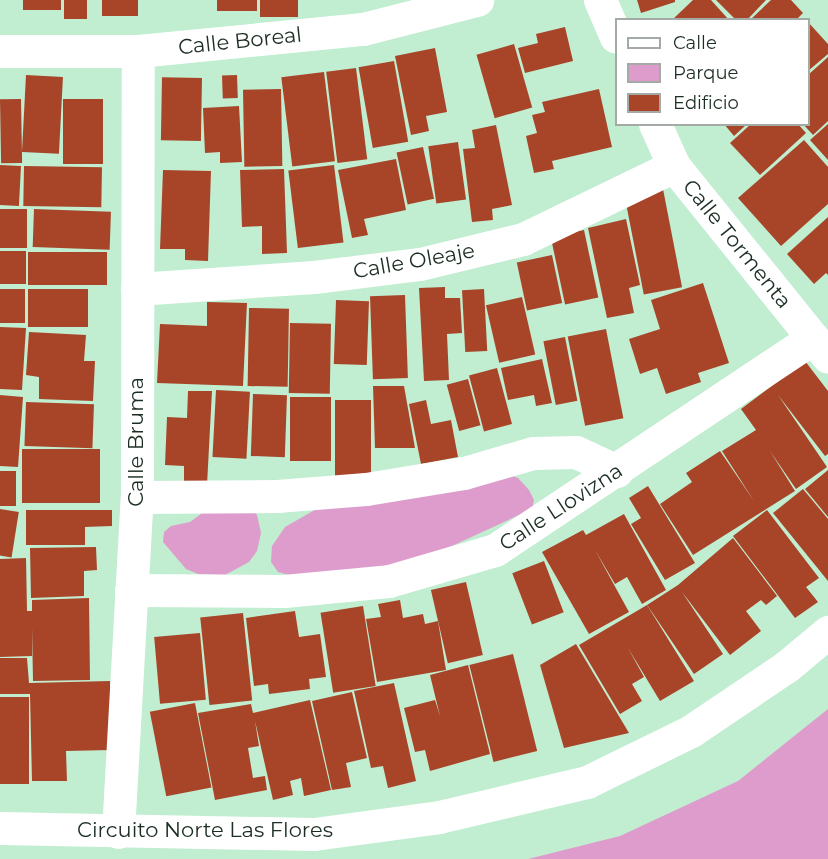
<!DOCTYPE html>
<style>
body{margin:0}
#map{position:relative;width:828px;height:859px;overflow:hidden;background:#c1edd1;font-family:Montserrat,sans-serif}
div>[style]{position:absolute}
.green>*{inset:0;background:#de9ccc}
.building>*{inset:0;background:#a84529;transform-origin:0 0}
.minor>*{height:33px;margin:-16.5px;padding:0 16.5px;transform-origin:16.5px;border-radius:16.5px;background:#fff}
span{translate:-50% -50%;white-space:nowrap;text-align:center;line-height:1.15;-webkit-text-stroke:6px #fff;paint-order:stroke}
.street-label{font-size:21px;color:#1c2e23}
.legend{position:absolute;left:615px;top:18px;width:195px;height:108px;box-sizing:border-box;background:#fff;border:2px solid #a4aba7;margin:0;padding:8px 10px;list-style:none;font-size:18px;color:#1c2e23}
.legend li{display:flex;align-items:center;gap:12px;height:30px}
.legend b{width:30px;border:2px solid #a4aba7}
</style>
<div id="map">
<div class="green">
<i style="clip-path:polygon(505px 473px,518px 478px,529px 490px,534px 500px,532px 509px,428px 557px,381px 570px,296px 577px,278px 572px,271px 562px,272px 546px,285px 527px,320px 507px)"></i>
<i style="clip-path:polygon(209px 508px,253px 510px,257px 515px,261px 533px,257px 551px,249px 562px,225px 575px,198px 574px,186px 569px,163px 542px,164px 532px,171px 526px,190px 522px)"></i>
<i style="clip-path:polygon(828px 709px,828px 859px,528px 859px,620px 836px,738px 781px)"></i>
</div>
<div class="building">
<i style="left:23px;top:0;width:38px;height:10px"></i>
<i style="left:64px;top:0;width:23px;height:19px"></i>
<i style="left:102px;top:0;width:36px;height:16px"></i>
<i style="left:217px;top:0;width:40px;height:11px"></i>
<i style="left:260px;top:0;width:38px;height:17px"></i>
<i style="clip-path:polygon(637px 0,675px 0,675px 2px,641px 13px)"></i>
<i style="clip-path:polygon(693px 0,711px 0,729px 20px,672px 20px)"></i>
<i style="clip-path:polygon(716px 0,766px 0,747px 20px,736px 20px)"></i>
<i style="clip-path:polygon(771px 0,791px 0,803px 13px,796px 20px,750px 20px)"></i>
<i style="clip-path:polygon(808px 22px,828px 44px,828px 54px,808px 71px)"></i>
<i style="clip-path:polygon(565px 27px,573px 61px,525px 73px,518px 48px,538px 43px,536px 34px)"></i>
<i style="left:514px;top:44px;width:66px;height:39px;rotate:74deg"></i>
<i style="clip-path:polygon(435px 48px,447px 112px,426px 116px,429px 131px,411px 135px,395px 56px)"></i>
<i style="clip-path:polygon(828px 57px,828px 121px,813px 135px,803px 124px,808px 124px,808px 75px)"></i>
<i style="left:394px;top:61px;width:82px;height:36px;rotate:80deg"></i>
<i style="left:356px;top:68px;width:92px;height:30px;rotate:83deg"></i>
<i style="left:324px;top:72px;width:90px;height:43px;rotate:83deg"></i>
<i style="left:26px;top:75px;width:37px;height:77px;rotate:3deg"></i>
<i style="left:237px;top:75px;width:23px;height:15px;rotate:88deg"></i>
<i style="left:202px;top:78px;width:63px;height:40px;rotate:91deg"></i>
<i style="left:281px;top:89px;width:77px;height:38px;rotate:89deg"></i>
<i style="clip-path:polygon(599px 89px,612px 147px,552px 161px,554px 169px,534px 173px,526px 136px,537px 133px,532px 115px,545px 112px,542px 102px)"></i>
<i style="left:21px;top:99px;width:64px;height:21px;rotate:89deg"></i>
<i style="left:63px;top:99px;width:40px;height:65px"></i>
<i style="clip-path:polygon(239px 106px,242px 162px,220px 163px,220px 152px,205px 153px,203px 108px)"></i>
<i style="clip-path:polygon(724px 124px,747px 124px,734px 136px)"></i>
<i style="clip-path:polygon(751px 124px,798px 124px,806px 133px,760px 175px,730px 143px)"></i>
<i style="clip-path:polygon(828px 124px,828px 160px,810px 140px)"></i>
<i style="clip-path:polygon(496px 125px,512px 205px,492px 209px,493px 220px,472px 222px,463px 149px,475px 148px,472px 130px)"></i>
<i style="clip-path:polygon(804px 140px,828px 167px,828px 204px,781px 246px,738px 198px)"></i>
<i style="left:458px;top:142px;width:58px;height:30px;rotate:82deg"></i>
<i style="left:423px;top:147px;width:53px;height:27px;rotate:78deg"></i>
<i style="clip-path:polygon(396px 159px,406px 210px,364px 219px,368px 235px,352px 238px,338px 170px)"></i>
<i style="left:334px;top:165px;width:78px;height:46px;rotate:83deg"></i>
<i style="left:21px;top:166px;width:40px;height:21px;rotate:93deg"></i>
<i style="left:24px;top:166px;width:78px;height:40px;rotate:1deg"></i>
<i style="clip-path:polygon(284px 169px,287px 253px,262px 254px,262px 226px,242px 227px,240px 170px)"></i>
<i style="clip-path:polygon(163px 170px,211px 171px,208px 261px,185px 260px,185px 249px,160px 249px)"></i>
<i style="left:663px;top:189px;width:100px;height:39px;rotate:79deg"></i>
<i style="left:0;top:209px;width:27px;height:39px"></i>
<i style="left:34px;top:209px;width:77px;height:38px;rotate:2deg"></i>
<i style="clip-path:polygon(828px 217px,828px 275px,826px 273px,814px 284px,787px 254px)"></i>
<i style="clip-path:polygon(626px 219px,640px 285px,629px 288px,634px 313px,607px 318px,588px 228px)"></i>
<i style="left:584px;top:230px;width:69px;height:34px;rotate:78deg"></i>
<i style="left:0;top:251px;width:26px;height:33px"></i>
<i style="left:107px;top:252px;width:33px;height:79px;rotate:90deg"></i>
<i style="left:552px;top:255px;width:49px;height:36px;rotate:78deg"></i>
<i style="clip-path:polygon(703px 283px,729px 363px,698px 373px,701px 382px,666px 394px,657px 368px,640px 374px,629px 339px,660px 329px,651px 300px)"></i>
<i style="clip-path:polygon(445px 287px,445px 298px,460px 298px,462px 333px,447px 334px,449px 380px,424px 381px,419px 288px)"></i>
<i style="left:0;top:289px;width:25px;height:34px"></i>
<i style="left:28px;top:289px;width:60px;height:38px"></i>
<i style="left:484px;top:289px;width:62px;height:22px;rotate:87deg"></i>
<i style="left:405px;top:295px;width:83px;height:35px;rotate:88deg"></i>
<i style="left:522px;top:297px;width:59px;height:37px;rotate:77deg"></i>
<i style="left:336px;top:300px;width:33px;height:64px;rotate:2deg"></i>
<i style="clip-path:polygon(207px 302px,247px 303px,243px 386px,157px 383px,160px 324px,207px 326px)"></i>
<i style="left:249px;top:308px;width:40px;height:78px;rotate:1deg"></i>
<i style="left:290px;top:323px;width:41px;height:70px;rotate:1deg"></i>
<i style="clip-path:polygon(0 327px,26px 328px,22px 390px,0 389px)"></i>
<i style="left:606px;top:329px;width:91px;height:39px;rotate:79deg"></i>
<i style="clip-path:polygon(29px 332px,86px 335px,84px 361px,95px 361px,93px 401px,39px 399px,39px 377px,26px 375px)"></i>
<i style="left:565px;top:337px;width:65px;height:22px;rotate:79deg"></i>
<i style="clip-path:polygon(542px 359px,552px 403px,536px 406px,534px 395px,508px 400px,501px 368px)"></i>
<i style="clip-path:polygon(805px 361px,828px 391px,828px 454px,825px 456px,778px 395px,827px 467px,796px 489px,770px 451px,795px 491px,693px 555px,660px 504px,692px 482px,686px 473px,720px 451px,754px 501px,722px 451px,756px 430px,741px 409px)"></i>
<i style="left:497px;top:368px;width:58px;height:29px;rotate:75deg"></i>
<i style="left:468px;top:379px;width:48px;height:22px;rotate:75deg"></i>
<i style="clip-path:polygon(373px 386px,404px 386px,415px 448px,375px 448px)"></i>
<i style="left:216px;top:390px;width:34px;height:67px;rotate:3deg"></i>
<i style="clip-path:polygon(188px 391px,212px 391px,207px 485px,184px 484px,184px 466px,165px 465px,167px 417px,187px 418px)"></i>
<i style="left:253px;top:394px;width:34px;height:62px;rotate:2deg"></i>
<i style="clip-path:polygon(0 395px,23px 397px,18px 467px,0 466px)"></i>
<i style="left:290px;top:397px;width:41px;height:64px"></i>
<i style="left:335px;top:400px;width:36px;height:83px"></i>
<i style="clip-path:polygon(426px 400px,431px 424px,451px 420px,458px 457px,421px 464px,409px 404px)"></i>
<i style="left:26px;top:402px;width:68px;height:44px;rotate:2deg"></i>
<i style="left:22px;top:449px;width:78px;height:54px"></i>
<i style="clip-path:polygon(828px 470px,828px 517px,805px 489px)"></i>
<i style="left:0;top:471px;width:16px;height:35px"></i>
<i style="clip-path:polygon(648px 486px,695px 563px,665px 580px,631px 524px,641px 518px,629px 498px)"></i>
<i style="clip-path:polygon(803px 489px,828px 519px,828px 581px,773px 513px)"></i>
<i style="left:0;top:509px;width:19px;height:46px;rotate:9deg"></i>
<i style="clip-path:polygon(26px 510px,112px 510px,112px 526px,85px 527px,85px 545px,26px 545px)"></i>
<i style="clip-path:polygon(767px 510px,819px 578px,806px 587px,818px 602px,795px 618px,733px 536px)"></i>
<i style="clip-path:polygon(624px 514px,666px 590px,642px 604px,627px 577px,615px 584px,595px 550px,629px 612px,589px 634px,542px 552px,583px 530px,586px 535px)"></i>
<i style="clip-path:polygon(733px 538px,777px 596px,766px 605px,761px 600px,746px 611px,761px 631px,730px 655px,682px 592px,723px 654px,694px 674px,647px 605px,678px 585px)"></i>
<i style="clip-path:polygon(96px 547px,97px 570px,84px 571px,84px 596px,31px 598px,30px 548px)"></i>
<i style="clip-path:polygon(26px 558px,27px 611px,32px 611px,32px 600px,89px 598px,90px 680px,33px 681px,32px 628px,32px 656px,0 657px,0 559px)"></i>
<i style="left:544px;top:561px;width:55px;height:34px;rotate:69deg"></i>
<i style="left:466px;top:582px;width:75px;height:36px;rotate:77deg"></i>
<i style="clip-path:polygon(400px 600px,403px 618px,423px 614px,425px 624px,438px 621px,446px 670px,377px 682px,366px 619px,381px 617px,378px 604px)"></i>
<i style="clip-path:polygon(647px 605px,694px 681px,660px 701px,628px 648px,644px 677px,632px 684px,642px 701px,620px 714px,579px 645px)"></i>
<i style="left:363px;top:606px;width:81px;height:43px;rotate:81deg"></i>
<i style="clip-path:polygon(295px 611px,299px 637px,320px 634px,326px 677px,309px 679px,310px 689px,269px 694px,268px 684px,254px 686px,246px 618px)"></i>
<i style="left:243px;top:613px;width:88px;height:43px;rotate:84deg"></i>
<i style="left:200px;top:633px;width:67px;height:46px;rotate:85deg"></i>
<i style="clip-path:polygon(576px 644px,629px 733px,564px 748px,540px 665px)"></i>
<i style="left:513px;top:654px;width:100px;height:45px;rotate:76deg"></i>
<i style="clip-path:polygon(0 658px,27px 658px,29px 683px,110px 681px,111px 750px,66px 751px,67px 781px,32px 781px,30px 694px,0 694px)"></i>
<i style="clip-path:polygon(468px 665px,490px 754px,430px 771px,425px 750px,415px 752px,404px 708px,435px 700px,440px 716px,430px 675px)"></i>
<i style="clip-path:polygon(394px 683px,416px 781px,388px 788px,383px 766px,371px 768px,354px 691px)"></i>
<i style="clip-path:polygon(352px 692px,367px 758px,346px 763px,351px 787px,332px 790px,312px 701px)"></i>
<i style="left:0;top:697px;width:29px;height:87px"></i>
<i style="clip-path:polygon(310px 700px,331px 790px,304px 796px,301px 778px,290px 781px,293px 795px,273px 800px,255px 721px,259px 746px,248px 748px,253px 778px,265px 776px,267px 790px,215px 800px,198px 713px,251px 704px,253px 713px)"></i>
<i style="left:195px;top:703px;width:86px;height:46px;rotate:79deg"></i>
</div>
<div class="minor">
<i style="left:600px;top:0;width:40px;rotate:66.6deg"></i>
<i style="left:0;top:51px;width:138px"></i>
<i style="left:138px;top:51px;width:226px;rotate:-5.6deg"></i>
<i style="left:363px;top:29px;width:118px;rotate:-14.3deg"></i>
<i style="left:655px;top:124px;width:46px;rotate:65.7deg"></i>
<i style="left:674px;top:166px;width:245px;rotate:51.1deg"></i>
<i style="left:137px;top:289px;width:177px;rotate:-3.9deg"></i>
<i style="left:314px;top:277px;width:107px;rotate:-7deg"></i>
<i style="left:420px;top:264px;width:106px;rotate:-13.6deg"></i>
<i style="left:523px;top:239px;width:168px;rotate:-25.8deg"></i>
<i style="left:137px;top:497px;width:140px;rotate:-0.4deg"></i>
<i style="left:277px;top:496px;width:89px;rotate:-4.5deg"></i>
<i style="left:366px;top:489px;width:99px;rotate:-9.3deg"></i>
<i style="left:464px;top:473px;width:72px;rotate:-16.2deg"></i>
<i style="left:533px;top:453px;width:43px;rotate:-1.3deg"></i>
<i style="left:576px;top:452px;width:45px;rotate:24.9deg"></i>
<i style="left:131px;top:590px;width:153px;rotate:0.4deg"></i>
<i style="left:284px;top:591px;width:105px;rotate:-5.4deg"></i>
<i style="left:389px;top:581px;width:110px;rotate:-16.3deg"></i>
<i style="left:495px;top:550px;width:382px;rotate:-33.7deg"></i>
<i style="left:0;top:828px;width:314px;rotate:1.1deg"></i>
<i style="left:314px;top:834px;width:126px;rotate:-7.7deg"></i>
<i style="left:439px;top:817px;width:152px;rotate:-13.3deg"></i>
<i style="left:587px;top:782px;width:116px;rotate:-26.1deg"></i>
<i style="left:691px;top:731px;width:115px;rotate:-34deg"></i>
<i style="left:786px;top:667px;width:55px;rotate:-39.8deg"></i>
<i style="left:118px;top:832px;width:336px;rotate:-86.8deg"></i>
<i style="left:137px;top:497px;width:446px;rotate:-89.9deg"></i>
</div>
<div class="street-label">
<span style="left:240px;top:41px;rotate:-6deg">Calle Boreal</span>
<span style="left:737px;top:244px;rotate:51deg">Calle Tormenta</span>
<span style="left:414px;top:261px;rotate:-10deg">Calle Oleaje</span>
<span style="left:136px;top:442px;rotate:-90deg">Calle Bruma</span>
<span style="left:561px;top:507px;rotate:-33deg">Calle Llovizna</span>
<span style="left:205px;top:830px">Circuito Norte Las Flores</span>
</div>
<ul class="legend">
<li><b style="height:8px;background:#fff"></b>Calle</li>
<li><b style="height:16px;background:#de9ccc"></b>Parque</li>
<li><b style="height:16px;background:#a84529"></b>Edificio</li>
</ul>
</div>
